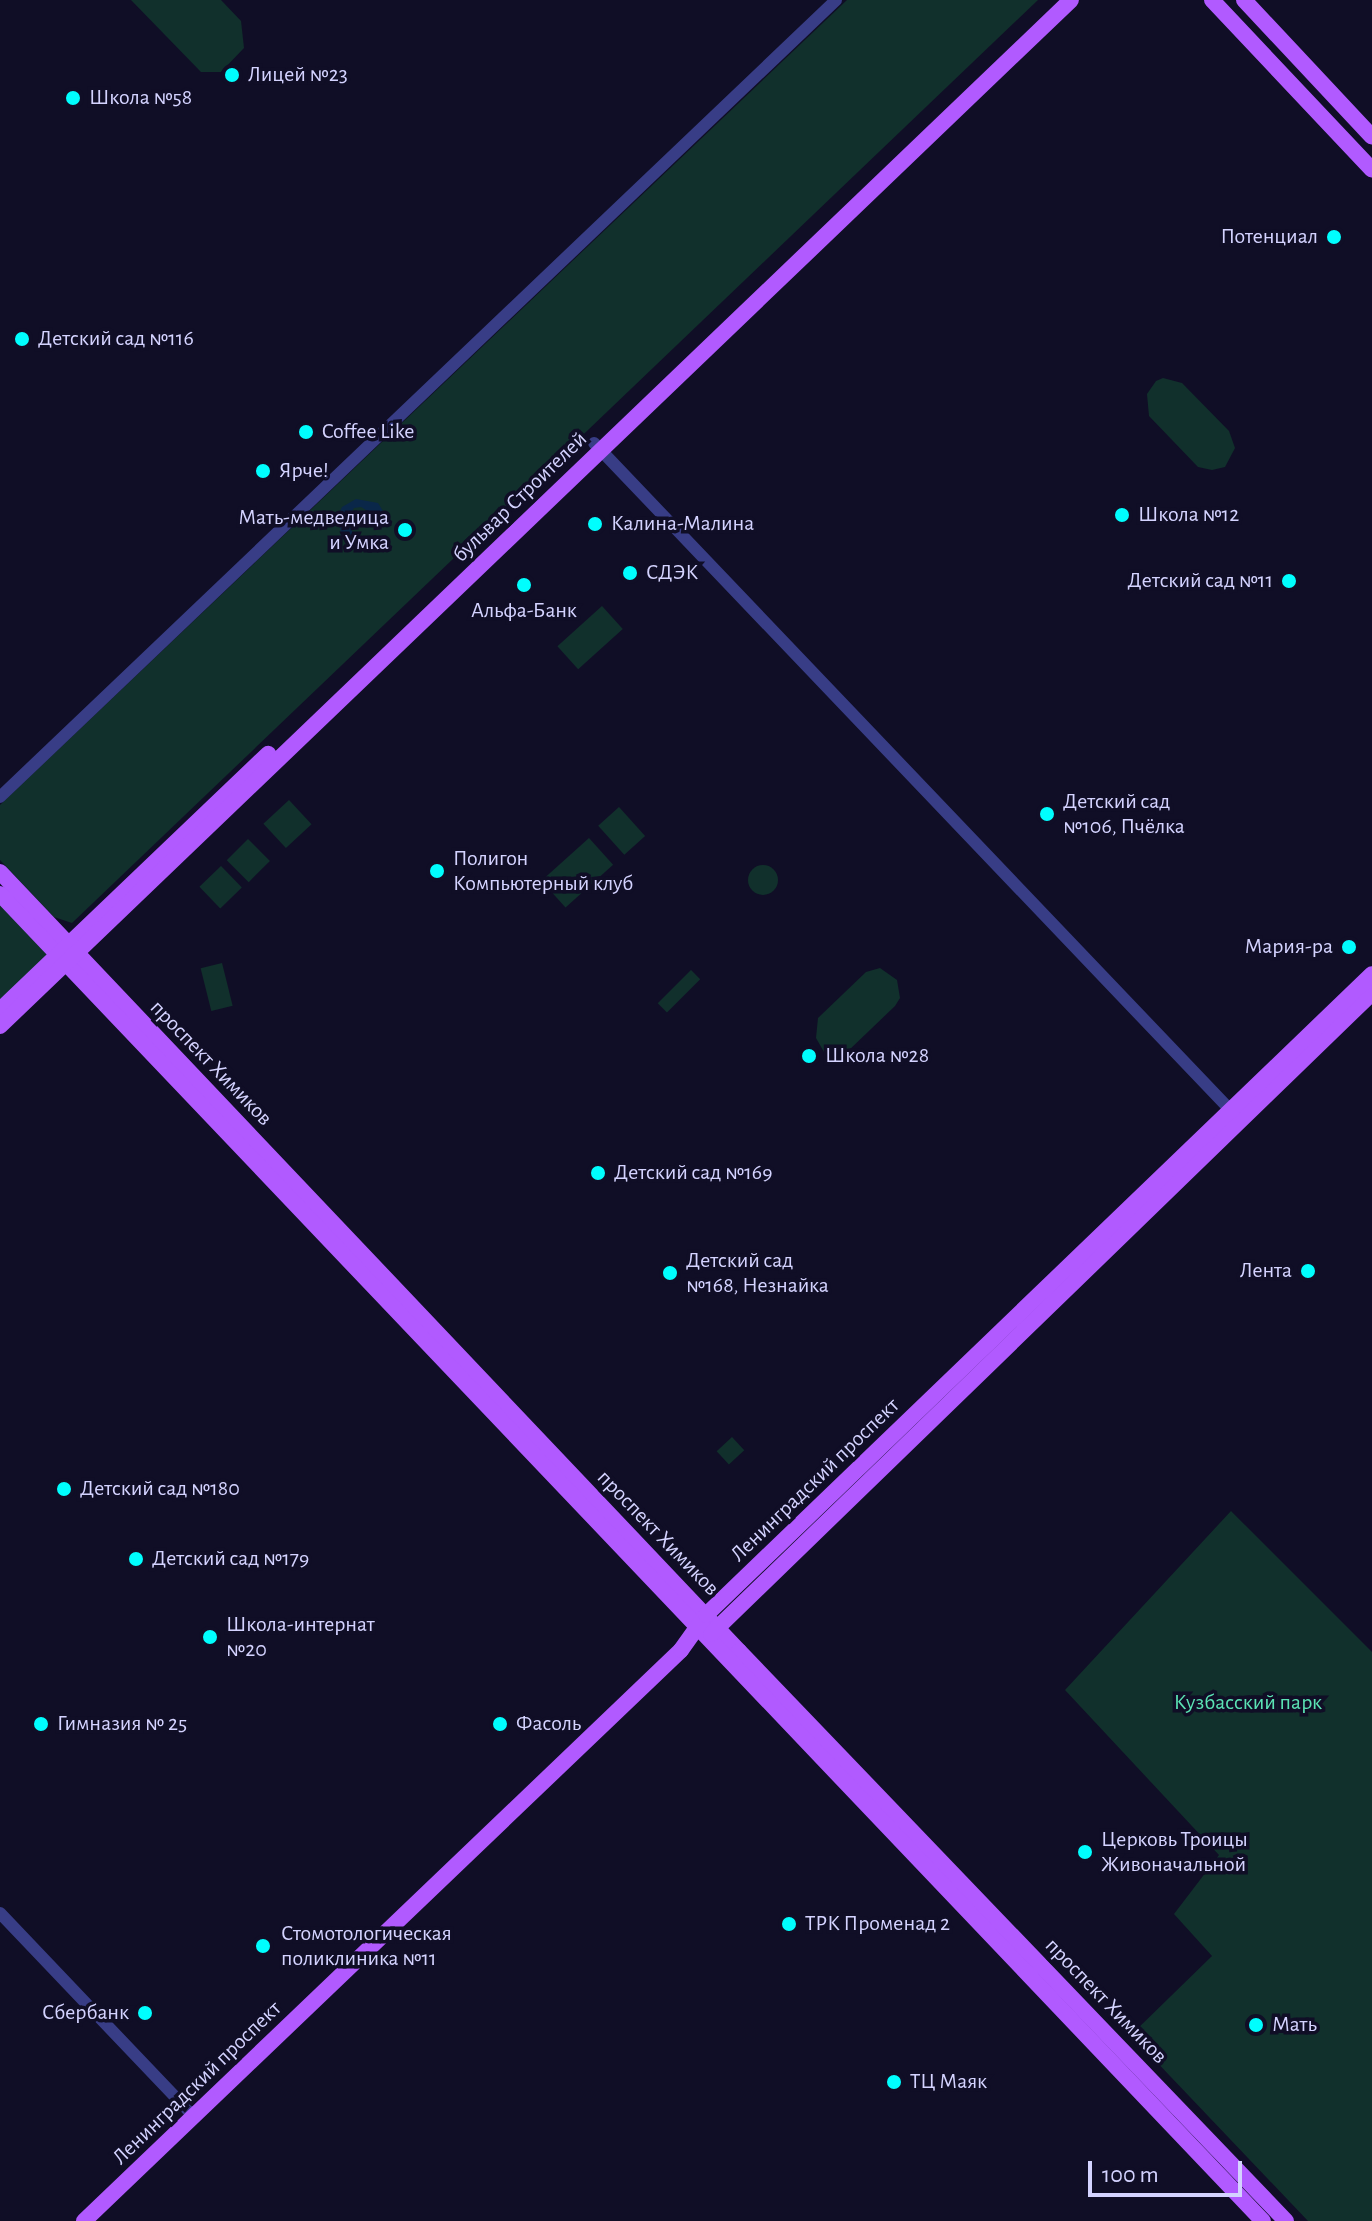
<!DOCTYPE html>
<meta charset="utf-8">
<style>
body{margin:0}
#map{position:relative;width:1372px;height:2221px;overflow:hidden;background:#100e26;font-family:"Alegreya Sans",sans-serif}
div>[style]{position:absolute}
.green>*{inset:0;background:#11302c;transform-origin:0 0}
.round{border-radius:50%}
.water>*{inset:0;background:#0a2749}
.minor>*{height:12px;margin:-6px;padding:0 6px;transform-origin:6px;border-radius:6px;background:#383d86}
.major>*{height:16px;margin:-8px;padding:0 8px;transform-origin:8px;border-radius:8px;background:#b15aff}
.dots>*{width:22px;height:22px;translate:-50% -50%;box-sizing:border-box;border:4px solid #100e26;border-radius:50%}
span{translate:-50% -50%;white-space:nowrap;text-align:center;line-height:1.15;-webkit-text-stroke:7px #100e26;paint-order:stroke}
.poi-label{font-size:22px;color:#d4d3ff}
.left{translate:0 -50%;text-align:left}
.right{translate:-100% -50%;text-align:right}
.street-label{font-size:22px;color:#d4d3ff}
.park-label{font-size:22px;color:#5be3b4}
.scale{position:absolute;left:1088px;top:2161px;width:154px;height:36px;box-sizing:border-box;border:4px solid #d4d3ff;border-top:0;padding-left:10px;font-size:24px;line-height:28px;white-space:nowrap;color:#d4d3ff;-webkit-text-stroke:6px #100e26;paint-order:stroke}
</style>
<div id="map">
<div class="green">
<i style="clip-path:polygon(131px 0,221px 0,241px 21px,244px 48px,221px 72px,201px 72px)"></i>
<i style="clip-path:polygon(847px 0,1038px 0,72px 923px,54px 917px,0 860px,0 805px)"></i>
<i style="clip-path:polygon(1163px 378px,1182px 383px,1229px 431px,1235px 448px,1225px 467px,1212px 470px,1198px 467px,1149px 416px,1147px 394px,1156px 381px)"></i>
<i style="left:602px;top:606px;width:31px;height:60px;rotate:48deg"></i>
<i style="left:289px;top:800px;width:33px;height:35px;rotate:47deg"></i>
<i style="left:619px;top:807px;width:39px;height:28px;rotate:48deg"></i>
<i style="left:589px;top:838px;width:36px;height:64px;rotate:48deg"></i>
<i style="left:248px;top:839px;width:31px;height:30px;rotate:45deg"></i>
<i class="round" style="left:748px;top:865px;width:30px;height:30px"></i>
<i style="left:221px;top:866px;width:30px;height:30px;rotate:46deg"></i>
<i style="clip-path:polygon(0 894px,58px 955px,0 1010px)"></i>
<i style="left:222px;top:963px;width:44px;height:22px;rotate:76deg"></i>
<i style="clip-path:polygon(880px 968px,897px 980px,900px 998px,895px 1006px,847px 1052px,824px 1052px,816px 1038px,818px 1018px,866px 972px)"></i>
<i style="left:691px;top:970px;width:13px;height:47px;rotate:45deg"></i>
<i style="left:732px;top:1437px;width:18px;height:21px;rotate:47deg"></i>
<i style="clip-path:polygon(1231px 1511px,1372px 1652px,1372px 2221px,1308px 2221px,1131px 2035px,1212px 1956px,1174px 1914px,1219px 1855px,1065px 1690px)"></i>
</div>
<div class="water">
<i style="clip-path:polygon(356px 499px,378px 503px,383px 511px,376px 516px,361px 507px,354px 508px,346px 521px,355px 536px,352px 541px,346px 542px,341px 537px,339px 513px,342px 507px)"></i>
</div>
<div class="minor">
<i style="left:594px;top:443px;width:929px;rotate:46.35deg"></i>
<i style="left:0;top:797px;width:1155px;rotate:-43.63deg"></i>
<i style="left:0;top:1913px;width:282px;rotate:46.4deg"></i>
</div>
<div class="major">
<i style="left:1212px;top:0;width:233px;rotate:46.7deg"></i>
<i style="left:1244px;top:0;width:187px;rotate:46.9deg"></i>
<i style="left:0;top:872px;width:1074px;rotate:46.51deg"></i>
<i style="left:739px;top:1651px;width:790px;rotate:46.18deg"></i>
<i style="left:0;top:894px;width:1832px;rotate:46.42deg"></i>
<i style="left:0;top:1010px;width:371px;rotate:-43.7deg"></i>
<i style="left:0;top:1026px;width:1483px;rotate:-43.77deg"></i>
<i style="left:711px;top:1634px;width:921px;rotate:-44.12deg"></i>
<i style="left:84px;top:2221px;width:826px;rotate:-43.72deg"></i>
<i style="left:681px;top:1650px;width:43px;rotate:-54.5deg"></i>
<i style="left:706px;top:1615px;width:924px;rotate:-43.9deg"></i>
</div>
<div class="dots">
<i style="left:232px;top:75px;background:#00fefe"></i>
<i style="left:73px;top:98px;background:#00fefe"></i>
<i style="left:1334px;top:237px;background:#00fefe"></i>
<i style="left:22px;top:339px;background:#00fefe"></i>
<i style="left:306px;top:432px;background:#00fefe"></i>
<i style="left:263px;top:471px;background:#00fefe"></i>
<i style="left:1122px;top:515px;background:#00fefe"></i>
<i style="left:595px;top:524px;background:#00fefe"></i>
<i style="left:405px;top:530px;background:#00fefe"></i>
<i style="left:630px;top:573px;background:#00fefe"></i>
<i style="left:1289px;top:581px;background:#00fefe"></i>
<i style="left:524px;top:585px;background:#00fefe"></i>
<i style="left:1047px;top:814px;background:#00fefe"></i>
<i style="left:437px;top:871px;background:#00fefe"></i>
<i style="left:1349px;top:947px;background:#00fefe"></i>
<i style="left:809px;top:1056px;background:#00fefe"></i>
<i style="left:598px;top:1173px;background:#00fefe"></i>
<i style="left:1308px;top:1271px;background:#00fefe"></i>
<i style="left:670px;top:1273px;background:#00fefe"></i>
<i style="left:64px;top:1489px;background:#00fefe"></i>
<i style="left:136px;top:1559px;background:#00fefe"></i>
<i style="left:210px;top:1637px;background:#00fefe"></i>
<i style="left:41px;top:1724px;background:#00fefe"></i>
<i style="left:500px;top:1724px;background:#00fefe"></i>
<i style="left:1085px;top:1852px;background:#00fefe"></i>
<i style="left:789px;top:1924px;background:#00fefe"></i>
<i style="left:263px;top:1946px;background:#00fefe"></i>
<i style="left:145px;top:2013px;background:#00fefe"></i>
<i style="left:1256px;top:2025px;background:#00fefe"></i>
<i style="left:894px;top:2082px;background:#00fefe"></i>
</div>
<div class="poi-label">
<span class="left" style="left:248px;top:75px">Лицей №23</span>
<span class="left" style="left:89px;top:98px">Школа №58</span>
<span class="right" style="left:1318px;top:237px">Потенциал</span>
<span class="left" style="left:38px;top:339px">Детский сад №116</span>
<span class="left" style="left:322px;top:432px">Coffee Like</span>
<span class="left" style="left:279px;top:471px">Ярче!</span>
<span class="left" style="left:1138px;top:515px">Школа №12</span>
<span class="right" style="left:389px;top:530px">Мать-медведица<br>и Умка</span>
<span class="left" style="left:611px;top:524px">Калина-Малина</span>
<span class="left" style="left:646px;top:573px">СДЭК</span>
<span class="right" style="left:1273px;top:581px">Детский сад №11</span>
<span style="left:524px;top:611px">Альфа-Банк</span>
<span class="left" style="left:1063px;top:814px">Детский сад<br>№106, Пчёлка</span>
<span class="left" style="left:453px;top:871px">Полигон<br>Компьютерный клуб</span>
<span class="right" style="left:1333px;top:947px">Мария-ра</span>
<span class="left" style="left:825px;top:1056px">Школа №28</span>
<span class="left" style="left:614px;top:1173px">Детский сад №169</span>
<span class="left" style="left:686px;top:1273px">Детский сад<br>№168, Незнайка</span>
<span class="right" style="left:1292px;top:1271px">Лента</span>
<span class="left" style="left:80px;top:1489px">Детский сад №180</span>
<span class="left" style="left:152px;top:1559px">Детский сад №179</span>
<span class="left" style="left:226px;top:1637px">Школа-интернат<br>№20</span>
<span class="left" style="left:57px;top:1724px">Гимназия № 25</span>
<span class="left" style="left:516px;top:1724px">Фасоль</span>
<span class="left" style="left:1101px;top:1852px">Церковь Троицы<br>Живоначальной</span>
<span class="left" style="left:805px;top:1924px">ТРК Променад 2</span>
<span class="left" style="left:281px;top:1946px">Стомотологическая<br>поликлиника №11</span>
<span class="right" style="left:129px;top:2013px">Сбербанк</span>
<span class="left" style="left:1272px;top:2025px">Мать</span>
<span class="left" style="left:910px;top:2082px">ТЦ Маяк</span>
</div>
<div class="street-label">
<span style="left:520px;top:497px;rotate:-44deg">бульвар Строителей</span>
<span style="left:211px;top:1063px;rotate:46deg">проспект Химиков</span>
<span style="left:815px;top:1480px;rotate:-44deg">Ленинградский проспект</span>
<span style="left:658px;top:1533px;rotate:46deg">проспект Химиков</span>
<span style="left:1106px;top:2001px;rotate:46deg">проспект Химиков</span>
<span style="left:197px;top:2083px;rotate:-44deg">Ленинградский проспект</span>
</div>
<div class="park-label">
<span style="left:1248px;top:1703px">Кузбасский парк</span>
</div>
<div class="scale">100 m</div>
</div>
